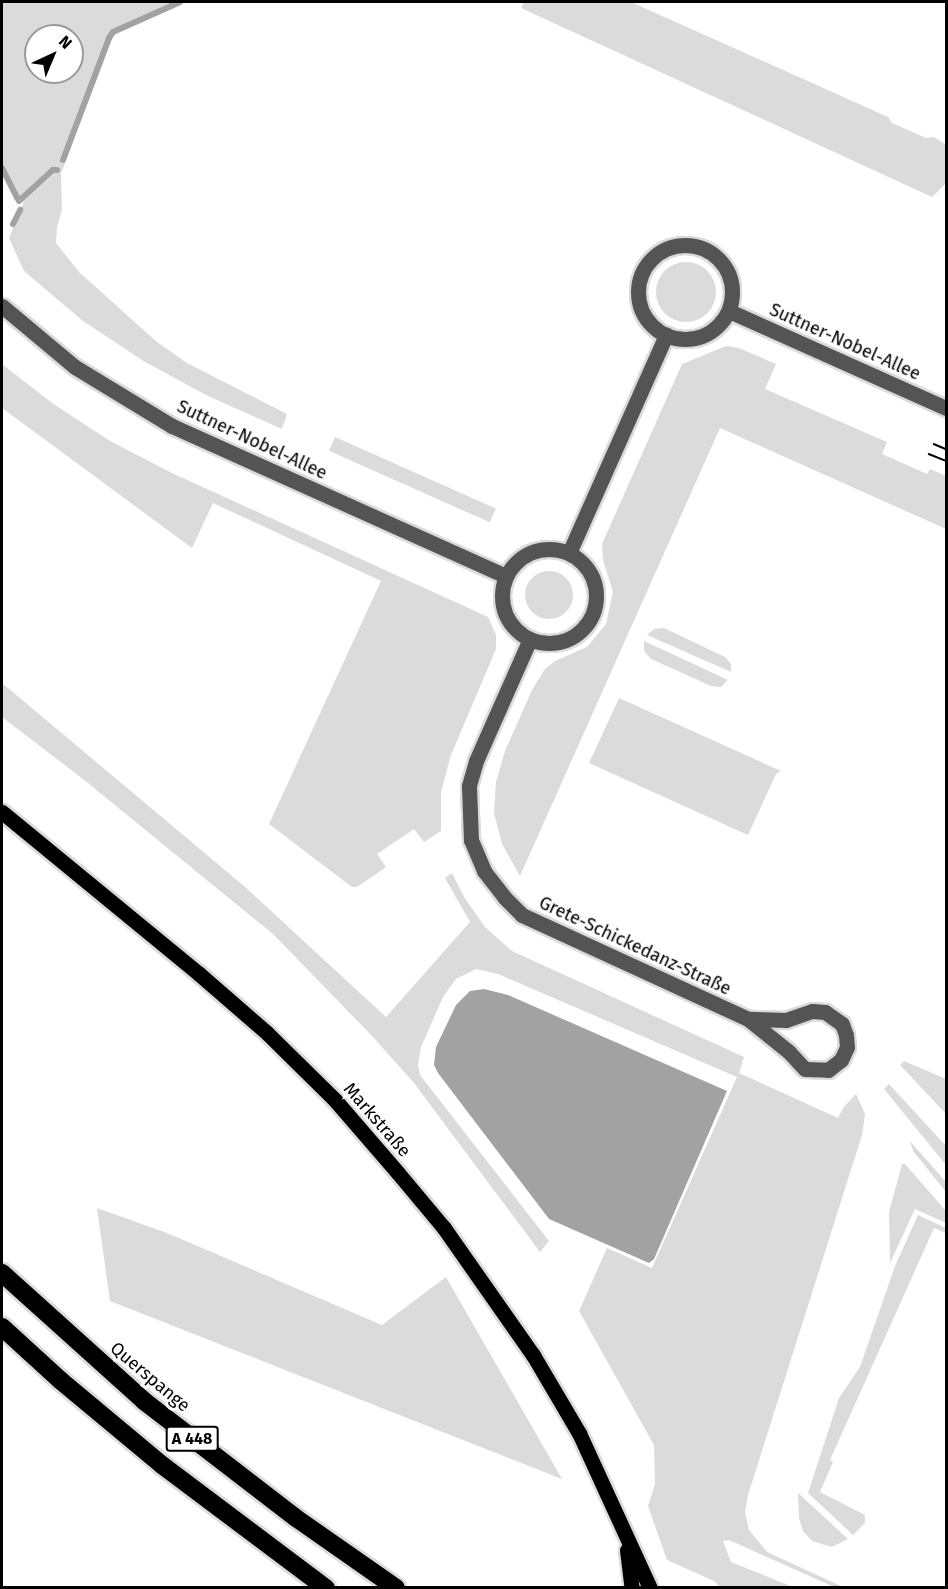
<!DOCTYPE html>
<meta charset="utf-8">
<style>
body{margin:0}
#map{position:relative;width:948px;height:1589px;overflow:hidden;background:#fff;font-family:"Fira Sans",sans-serif}
div>[style]{position:absolute}
.green>*{inset:0;background:#dbdbdb;transform-origin:0 0}
.round{border-radius:50%}
.water>*{inset:0;background:#a2a2a2}
.stream>*{height:6px;margin:-3px;padding:0 3px;transform-origin:3px;border-radius:3px;background:#a2a2a2}
.roads{filter:drop-shadow(2px 0 #dbdbdb) drop-shadow(-2px 0 #dbdbdb) drop-shadow(0 2px #dbdbdb) drop-shadow(0 -2px #dbdbdb)}
.minor>*{height:15px;margin:-7.5px;padding:0 7.5px;transform-origin:7.5px;border-radius:7.5px;background:#545454}
.minor>.ring{margin:-7.5px;padding:0;box-sizing:content-box;background:none;border:15px solid #545454;border-radius:50%}
.major>*{height:15px;margin:-7.5px;padding:0 7.5px;transform-origin:7.5px;border-radius:7.5px;background:#000}
.highway>*{height:18px;margin:-9px;padding:0 9px;transform-origin:9px;border-radius:9px;background:#000}
.tram>*{height:1.5px;margin:-0.75px;padding:0 0.75px;transform-origin:0.75px;border-radius:0.75px;background:#000}
span{translate:-50% -50%;white-space:nowrap;text-align:center;line-height:1.15;-webkit-text-stroke:6px #fff;paint-order:stroke}
.shield-label span{padding:2px 4px;background:#fff;border:2px solid;border-radius:4px;-webkit-text-stroke-width:0}
.shield-label{font-size:16px;color:#000;font-weight:700}
.street-label{font-size:18px;color:#000}
.frame{position:absolute;inset:0;border:3px solid #000;pointer-events:none}
.north{position:absolute;left:24px;top:24px;width:60px;height:60px;box-sizing:border-box;background:#fff;border:2px solid #999;border-radius:50%;rotate:44deg;font-size:16px;font-weight:700;line-height:24px;text-align:center;color:#000}
.north::after{content:'';display:block;margin:auto;width:21px;height:27px;background:#000;clip-path:polygon(50% 0,100% 100%,50% 72%,0 100%)}
</style>
<div id="map">
<div class="green">
<i style="clip-path:polygon(evenodd,2px 2px,184px 2px,111px 34px,61px 174px,62px 210px,57px 227px,56px 243px,79px 272px,157px 342px,187px 363px,287px 414px,282px 429px,208px 396px,145px 362px,83px 321px,24px 271px,9px 238px,24px 201px,56px 172px,57px 166px,19px 197px,2px 165px,2px 2px,36px 36px,72px 36px,72px 72px,36px 72px,36px 36px)"></i>
<i style="clip-path:polygon(524px 2px,631px 2px,888px 117px,892px 123px,926px 138px,934px 137px,946px 145px,946px 183px,932px 197px,521px 8px)"></i>
<i class="round" style="left:656px;top:262px;width:60px;height:60px"></i>
<i style="clip-path:polygon(726px 346px,739px 348px,776px 364px,765px 389px,887px 442px,882px 454px,927px 474px,930px 469px,946px 476px,946px 529px,720px 428px,520px 876px,502px 844px,494px 813px,496px 782px,505px 751px,532px 690px,545px 669px,555px 661px,587px 647px,606px 624px,613px 592px,603px 560px,602px 544px,682px 364px)"></i>
<i style="clip-path:polygon(2px 364px,52px 403px,110px 441px,172px 473px,488px 617px,496px 635px,496px 649px,451px 755px,441px 792px,441px 831px,424px 842px,414px 829px,377px 854px,386px 867px,357px 887px,352px 887px,269px 824px,381px 581px,213px 503px,192px 548px,2px 408px)"></i>
<i style="left:335px;top:437px;width:176px;height:15px;rotate:24deg"></i>
<i class="round" style="left:525px;top:571px;width:48px;height:48px"></i>
<i style="clip-path:polygon(664px 628px,725px 657px,731px 664px,731px 672px,647px 635px,654px 629px)"></i>
<i style="clip-path:polygon(644px 641px,728px 680px,721px 687px,711px 686px,651px 659px,644px 651px)"></i>
<i style="clip-path:polygon(2px 683px,244px 886px,386px 1017px,470px 922px,445px 878px,452px 873px,464px 897px,485px 927px,512px 951px,744px 1057px,739px 1073px,838px 1118px,843px 1108px,856px 1094px,865px 1114px,862px 1135px,748px 1495px,745px 1512px,749px 1530px,767px 1552px,843px 1587px,834px 1587px,729px 1540px,723px 1541px,731px 1562px,793px 1587px,720px 1587px,714px 1581px,667px 1560px,648px 1506px,655px 1484px,654px 1445px,579px 1311px,607px 1248px,652px 1268px,737px 1077px,498px 974px,476px 969px,456px 979px,443px 997px,421px 1047px,418px 1065px,420px 1075px,549px 1241px,540px 1252px,414px 1083px,373px 1037px,273px 934px,83px 779px,2px 717px)"></i>
<i style="clip-path:polygon(619px 698px,781px 771px,776px 774px,748px 835px,589px 763px)"></i>
<i style="clip-path:polygon(904px 1061px,946px 1079px,946px 1114px,900px 1065px)"></i>
<i style="clip-path:polygon(889px 1084px,946px 1146px,946px 1165px,884px 1089px)"></i>
<i style="clip-path:polygon(910px 1141px,946px 1182px,946px 1192px,913px 1151px)"></i>
<i style="clip-path:polygon(902px 1164px,905px 1164px,946px 1211px,946px 1223px,915px 1209px,890px 1263px,889px 1212px)"></i>
<i style="clip-path:polygon(97px 1208px,167px 1233px,382px 1325px,446px 1277px,562px 1479px,110px 1301px)"></i>
<i style="clip-path:polygon(918px 1215px,946px 1228px,946px 1233px,934px 1228px,830px 1460px,833px 1462px,820px 1492px,865px 1515px,865px 1523px,853px 1535px,808px 1493px,839px 1398px,860px 1367px,895px 1266px)"></i>
<i style="clip-path:polygon(798px 1493px,848px 1539px,832px 1547px,812px 1541px,803px 1531px,799px 1518px)"></i>
</div>
<div class="water">
<i style="clip-path:polygon(484px 989px,508px 995px,727px 1091px,654px 1259px,649px 1263px,549px 1219px,438px 1073px,434px 1065px,436px 1047px,456px 1005px,470px 991px)"></i>
</div>
<div class="stream">
<i style="left:63px;top:160px;width:130px;rotate:-69.3deg"></i>
<i style="left:109px;top:38px;width:7px;rotate:-56deg"></i>
<i style="left:113px;top:32px;width:73px;rotate:-24.1deg"></i>
<i style="left:2px;top:168px;width:34px;rotate:63deg"></i>
<i style="left:19px;top:201px;width:46px;rotate:-42.4deg"></i>
<i style="left:53px;top:170px;width:4px"></i>
<i style="left:13px;top:224px;width:16px;rotate:-63deg"></i>
</div>
<div class="roads">
<div class="minor">
<i class="ring" style="left:638px;top:245px;width:79px;height:79px"></i>
<i style="left:2px;top:306px;width:95px;rotate:39.9deg"></i>
<i style="left:75px;top:367px;width:114px;rotate:31.3deg"></i>
<i style="left:172px;top:426px;width:366px;rotate:24.2deg"></i>
<i style="left:729px;top:311px;width:238px;rotate:24.1deg"></i>
<i class="ring" style="left:502px;top:549px;width:79px;height:79px"></i>
<i style="left:569px;top:553px;width:239px;rotate:-66deg"></i>
<i style="left:530px;top:639px;width:133px;rotate:113.9deg"></i>
<i style="left:476px;top:761px;width:26px;rotate:106deg"></i>
<i style="left:469px;top:786px;width:54px;rotate:87.9deg"></i>
<i style="left:471px;top:840px;width:34px;rotate:67deg"></i>
<i style="left:484px;top:871px;width:33px;rotate:52deg"></i>
<i style="left:504px;top:897px;width:25px;rotate:45deg"></i>
<i style="left:522px;top:915px;width:249px;rotate:24.7deg"></i>
<i style="left:748px;top:1019px;width:53px;rotate:38.8deg"></i>
<i style="left:789px;top:1052px;width:23px;rotate:47deg"></i>
<i style="left:805px;top:1069px;width:23px;rotate:2deg"></i>
<i style="left:828px;top:1070px;width:16px;rotate:-38deg"></i>
<i style="left:841px;top:1060px;width:14px;rotate:-65deg"></i>
<i style="left:847px;top:1047px;width:12px;rotate:-95deg"></i>
<i style="left:846px;top:1035px;width:12px;rotate:-110deg"></i>
<i style="left:842px;top:1024px;width:21px;rotate:-145deg"></i>
<i style="left:825px;top:1012px;width:13px;rotate:-176deg"></i>
<i style="left:812px;top:1011px;width:28px;rotate:161deg"></i>
<i style="left:786px;top:1020px;width:38px;rotate:-178deg"></i>
</div>
<div class="major">
<i style="left:2px;top:812px;width:254px;rotate:39.4deg"></i>
<i style="left:198px;top:973px;width:91px;rotate:41deg"></i>
<i style="left:267px;top:1033px;width:95px;rotate:44.6deg"></i>
<i style="left:335px;top:1100px;width:96px;rotate:49.2deg"></i>
<i style="left:398px;top:1173px;width:72px;rotate:50.1deg"></i>
<i style="left:444px;top:1228px;width:155px;rotate:55deg"></i>
<i style="left:533px;top:1355px;width:91px;rotate:59.5deg"></i>
<i style="left:579px;top:1433px;width:170px;rotate:65.4deg"></i>
<i style="left:627px;top:1550px;width:38px;rotate:83deg"></i>
</div>
<div class="highway">
<i style="left:2px;top:1273px;width:191px;rotate:42deg"></i>
<i style="left:144px;top:1401px;width:192px;rotate:37.6deg"></i>
<i style="left:296px;top:1518px;width:122px;rotate:35deg"></i>
<i style="left:2px;top:1327px;width:79px;rotate:42.4deg"></i>
<i style="left:60px;top:1380px;width:133px;rotate:39.8deg"></i>
<i style="left:162px;top:1465px;width:205px;rotate:36.9deg"></i>
</div>
</div>
<div class="tram">
<i style="left:934px;top:444px;width:13px;rotate:23deg"></i>
<i style="left:929px;top:454px;width:18px;rotate:22deg"></i>
</div>
<div class="shield-label">
<span style="left:192px;top:1439px">A 448</span>
</div>
<div class="street-label">
<span style="left:845px;top:342px;rotate:24deg">Suttner-Nobel-Allee</span>
<span style="left:252px;top:440px;rotate:25deg">Suttner-Nobel-Allee</span>
<span style="left:635px;top:946px;rotate:25deg">Grete-Schickedanz-Straße</span>
<span style="left:377px;top:1120px;rotate:49deg">Markstraße</span>
<span style="left:150px;top:1377px;rotate:40deg">Querspange</span>
</div>
<div class="frame"></div>
<div class="north">N</div>
</div>
